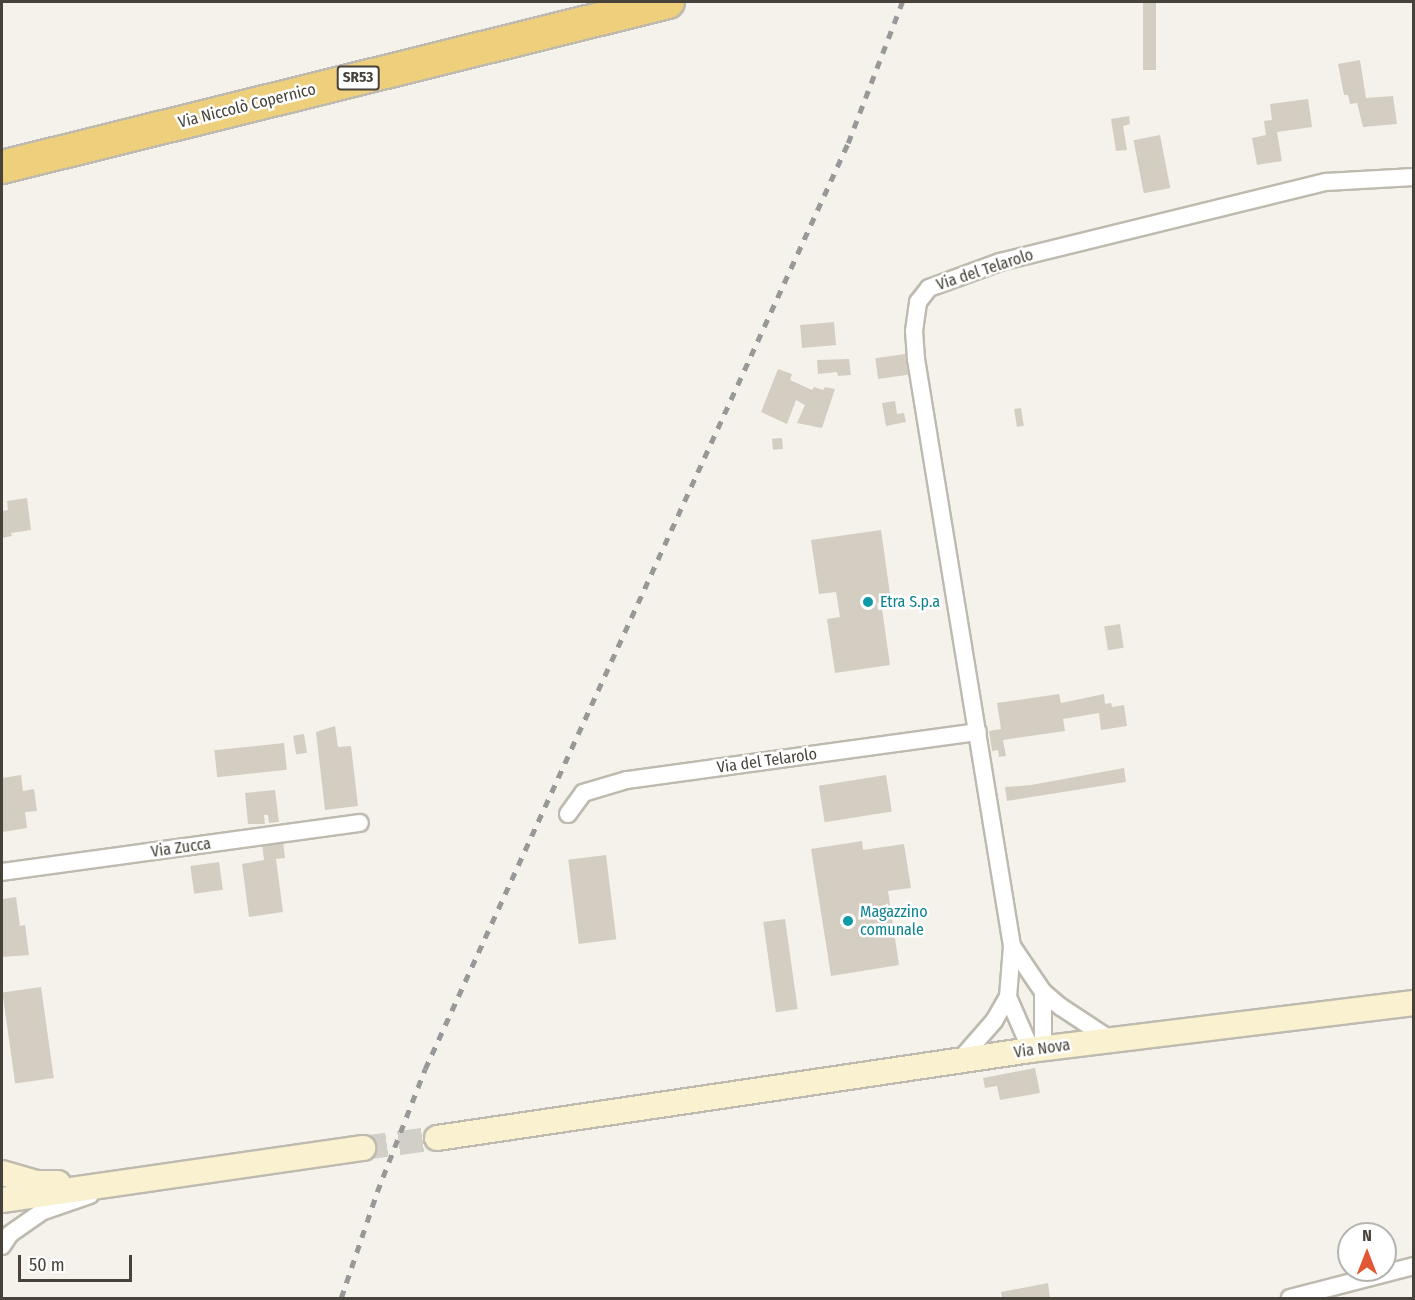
<!DOCTYPE html>
<meta charset="utf-8">
<style>
body{margin:0}
#map{position:relative;width:1415px;height:1300px;overflow:hidden;background:#f4f2eb;font-family:"Fira Sans Condensed",sans-serif}
div>[style]{position:absolute}
.building>*{inset:0;background:#d4cec2;transform-origin:0 0}
.secondary-tunnel>*{height:24px;margin-top:-12px;transform-origin:0;background:repeating-linear-gradient(90deg,#d1cfc8 0 24px,transparent 0 36px)}
.roads{filter:drop-shadow(2px 0 #bebaaf) drop-shadow(-2px 0 #bebaaf) drop-shadow(0 2px #bebaaf) drop-shadow(0 -2px #bebaaf)}
.street>*{height:16px;margin:-8px;padding:0 8px;transform-origin:8px;border-radius:8px;background:#fff}
.secondary>*{height:24px;margin:-12px;padding:0 12px;transform-origin:12px;border-radius:12px;background:#f9f1d0}
.highway>*{height:32px;margin:-16px;padding:0 16px;transform-origin:16px;border-radius:16px;background:#eecf7c}
.rail>*{height:4.5px;margin-top:-2.25px;transform-origin:0;background:repeating-linear-gradient(90deg,#989898 0 8px,transparent 0 16px)}
.dots>*{width:16px;height:16px;translate:-50% -50%;box-sizing:border-box;border:3px solid #fff;border-radius:50%}
span{translate:-50% -50%;white-space:nowrap;text-align:center;line-height:1.15;-webkit-text-stroke:5px #fff;paint-order:stroke}
.shield-label span{padding:2px 4px;background:#fff;border:2px solid;border-radius:4px;-webkit-text-stroke-width:0}
.shield-label{font-size:15px;color:#47433a;font-weight:700}
.street-label{font-size:16px;color:#47433a}
.culture-label{font-size:16px;color:#0d838f}
.left{translate:0 -50%;text-align:left}
.frame{position:absolute;inset:0;border:3px solid #47433a;pointer-events:none}
.north{position:absolute;left:1337px;top:1222px;width:60px;height:60px;box-sizing:border-box;background:#fff;border:2px solid #b5b4b0;border-radius:50%;rotate:0deg;font-size:16px;font-weight:700;line-height:24px;text-align:center;color:#47433a}
.north::after{content:'';display:block;margin:auto;width:21px;height:27px;background:#e25834;clip-path:polygon(50% 0,100% 100%,50% 72%,0 100%)}
.scale{position:absolute;left:18px;top:1255px;width:114px;height:27px;box-sizing:border-box;border:3px solid #47433a;border-top:0;padding-left:8px;font-size:18px;line-height:21px;white-space:nowrap;color:#47433a;-webkit-text-stroke:4px #fff;paint-order:stroke}
</style>
<div id="map">
<div class="building">
<i style="left:1143px;top:2px;width:13px;height:68px"></i>
<i style="clip-path:polygon(1360px 60px,1366px 98px,1393px 96px,1397px 124px,1363px 127px,1357px 103px,1350px 104px,1348px 95px,1344px 95px,1338px 64px)"></i>
<i style="clip-path:polygon(1308px 99px,1312px 127px,1277px 132px,1282px 161px,1257px 165px,1252px 138px,1266px 135px,1264px 121px,1272px 120px,1270px 104px)"></i>
<i style="clip-path:polygon(1129px 116px,1130px 124px,1123px 126px,1127px 150px,1116px 151px,1111px 119px)"></i>
<i style="left:1160px;top:135px;width:54px;height:27px;rotate:79deg"></i>
<i style="left:834px;top:322px;width:23px;height:34px;rotate:85deg"></i>
<i style="left:905px;top:354px;width:21px;height:30px;rotate:82deg"></i>
<i style="clip-path:polygon(849px 359px,851px 375px,838px 376px,837px 372px,818px 374px,817px 360px)"></i>
<i style="clip-path:polygon(778px 369px,792px 374px,790px 380px,812px 390px,814px 387px,823px 390px,825px 387px,835px 389px,822px 428px,797px 423px,805px 405px,796px 400px,787px 424px,761px 412px)"></i>
<i style="clip-path:polygon(895px 401px,897px 414px,904px 413px,906px 422px,886px 426px,882px 403px)"></i>
<i style="left:1021px;top:408px;width:18px;height:7px;rotate:81deg"></i>
<i style="left:782px;top:438px;width:11px;height:10px;rotate:85deg"></i>
<i style="clip-path:polygon(27px 498px,31px 530px,11px 533px,12px 536px,2px 538px,2px 511px,8px 510px,7px 501px)"></i>
<i style="clip-path:polygon(881px 530px,891px 601px,877px 603px,878px 610px,882px 609px,890px 665px,835px 673px,827px 619px,840px 617px,836px 592px,819px 594px,811px 540px)"></i>
<i style="left:1120px;top:624px;width:24px;height:16px;rotate:81deg"></i>
<i style="clip-path:polygon(1059px 694px,1061px 703px,1104px 694px,1105px 704px,1111px 703px,1112px 707px,1124px 705px,1127px 726px,1101px 730px,1099px 713px,1063px 719px,1065px 731px,1003px 740px,1006px 756px,999px 757px,998px 750px,992px 751px,989px 731px,1001px 729px,997px 703px)"></i>
<i style="clip-path:polygon(335px 726px,338px 747px,351px 746px,358px 806px,325px 810px,316px 732px)"></i>
<i style="left:304px;top:734px;width:19px;height:11px;rotate:81deg"></i>
<i style="left:284px;top:743px;width:27px;height:70px;rotate:84deg"></i>
<i style="clip-path:polygon(1124px 768px,1126px 782px,1007px 801px,1005px 787px,1031px 785px)"></i>
<i style="clip-path:polygon(21px 775px,23px 791px,34px 789px,37px 811px,25px 812px,27px 828px,2px 832px,2px 778px)"></i>
<i style="left:886px;top:775px;width:37px;height:68px;rotate:81deg"></i>
<i style="clip-path:polygon(275px 790px,279px 822px,269px 823px,268px 815px,264px 815px,265px 824px,248px 824px,245px 793px)"></i>
<i style="clip-path:polygon(283px 841px,285px 858px,276px 859px,283px 912px,249px 917px,242px 864px,264px 860px,262px 844px)"></i>
<i style="clip-path:polygon(862px 841px,863px 850px,904px 844px,911px 888px,888px 891px,899px 965px,831px 976px,811px 849px)"></i>
<i style="left:606px;top:855px;width:85px;height:38px;rotate:83deg"></i>
<i style="left:219px;top:862px;width:28px;height:29px;rotate:82deg"></i>
<i style="clip-path:polygon(16px 897px,20px 926px,25px 925px,29px 955px,2px 957px,2px 902px,3px 899px)"></i>
<i style="left:785px;top:919px;width:91px;height:22px;rotate:82deg"></i>
<i style="left:41px;top:987px;width:92px;height:39px;rotate:82deg"></i>
<i style="clip-path:polygon(1035px 1068px,1040px 1093px,1000px 1100px,997px 1086px,985px 1088px,983px 1078px)"></i>
<i style="clip-path:polygon(1048px 1283px,1050px 1298px,1002px 1298px,1001px 1292px)"></i>
</div>
<div class="secondary-tunnel">
<i style="left:363px;top:1148px;width:75px;rotate:-7.7deg"></i>
</div>
<div class="roads">
<div class="street">
<i style="left:568px;top:814px;width:26px;rotate:-54deg"></i>
<i style="left:583px;top:793px;width:46px;rotate:-16.5deg"></i>
<i style="left:627px;top:780px;width:354px;rotate:-7.8deg"></i>
<i style="left:2px;top:872px;width:361px;rotate:-7.8deg"></i>
<i style="left:1012px;top:946px;width:55px;rotate:56deg"></i>
<i style="left:1043px;top:992px;width:23px;rotate:40deg"></i>
<i style="left:1061px;top:1007px;width:60px;rotate:33.4deg"></i>
<i style="left:1043px;top:992px;width:57px;rotate:90deg"></i>
<i style="left:1008px;top:997px;width:58px;rotate:66.5deg"></i>
<i style="left:959px;top:1061px;width:53px;rotate:-48.8deg"></i>
<i style="left:994px;top:1021px;width:28px;rotate:-60deg"></i>
<i style="left:1008px;top:997px;width:51px;rotate:-85.5deg"></i>
<i style="left:1012px;top:946px;width:595px;rotate:-99.29deg"></i>
<i style="left:916px;top:359px;width:28px;rotate:-94deg"></i>
<i style="left:914px;top:331px;width:29px;rotate:-82deg"></i>
<i style="left:918px;top:302px;width:18px;rotate:-52deg"></i>
<i style="left:929px;top:288px;width:76px;rotate:-20.1deg"></i>
<i style="left:1000px;top:262px;width:336px;rotate:-13.8deg"></i>
<i style="left:1326px;top:182px;width:88px;rotate:-3.3deg"></i>
<i style="left:2px;top:1246px;width:14px;rotate:-56deg"></i>
<i style="left:10px;top:1234px;width:38px;rotate:-35deg"></i>
<i style="left:41px;top:1212px;width:52px;rotate:-19.1deg"></i>
<i style="left:1290px;top:1298px;width:128px;rotate:-14.5deg"></i>
</div>
<div class="secondary">
<i style="left:437px;top:1138px;width:600px;rotate:-8.43deg"></i>
<i style="left:1031px;top:1050px;width:386px;rotate:-7deg"></i>
<i style="left:2px;top:1173px;width:36px;rotate:16deg"></i>
<i style="left:37px;top:1183px;width:21px"></i>
<i style="left:2px;top:1200px;width:365px;rotate:-8.2deg"></i>
</div>
<div class="highway">
<i style="left:2px;top:167px;width:686px;rotate:-13.91deg"></i>
</div>
</div>
<div class="rail">
<i style="left:341px;top:1298px;width:112px;rotate:-71.2deg"></i>
<i style="left:377px;top:1192px;width:132px;rotate:-68.7deg"></i>
<i style="left:425px;top:1069px;width:1018px;rotate:-65.45deg"></i>
<i style="left:848px;top:143px;width:151px;rotate:-69deg"></i>
</div>
<div class="dots">
<i style="left:868px;top:602px;background:#0f9aa8"></i>
<i style="left:848px;top:921px;background:#0f9aa8"></i>
</div>
<div class="shield-label">
<span style="left:358px;top:78px">SR53</span>
</div>
<div class="street-label">
<span style="left:247px;top:106px;rotate:-14deg">Via Niccolò Copernico</span>
<span style="left:985px;top:270px;rotate:-18deg">Via del Telarolo</span>
<span style="left:767px;top:761px;rotate:-8deg">Via del Telarolo</span>
<span style="left:181px;top:848px;rotate:-8deg">Via Zucca</span>
<span style="left:1042px;top:1049px;rotate:-8deg">Via Nova</span>
</div>
<div class="culture-label">
<span class="left" style="left:880px;top:602px">Etra S.p.a</span>
<span class="left" style="left:860px;top:921px">Magazzino<br>comunale</span>
</div>
<div class="frame"></div>
<div class="north">N</div>
<div class="scale">50 m</div>
</div>
